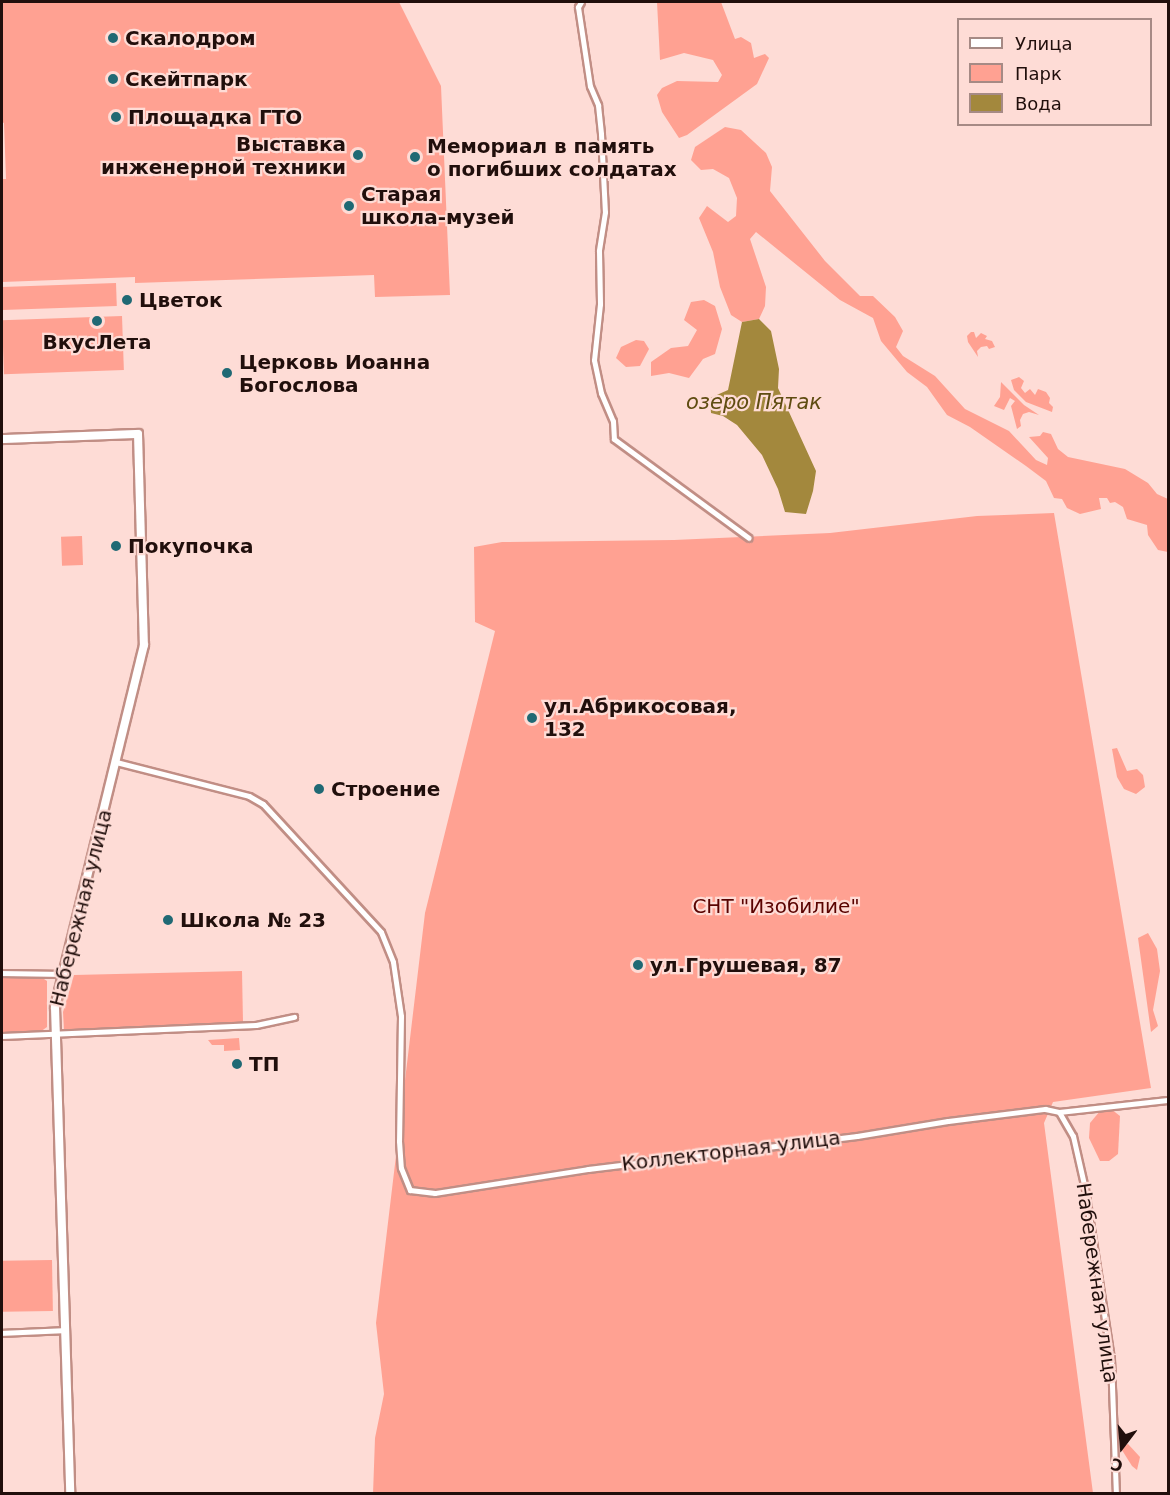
<!DOCTYPE html>
<meta charset="utf-8">
<style>
body{margin:0}
#map{position:relative;width:1170px;height:1495px;overflow:hidden;background:#fedcd6;font-family:"DejaVu Sans",sans-serif}
div>[style]{position:absolute}
.green>*{inset:0;background:#ffa192;transform-origin:0 0}
.water>*{inset:0;background:#a3883d}
.roads{filter:drop-shadow(2px 0 #c18e85) drop-shadow(-2px 0 #c18e85) drop-shadow(0 2px #c18e85) drop-shadow(0 -2px #c18e85)}
.street>*{height:5px;margin:-2.5px;padding:0 2.5px;transform-origin:2.5px;border-radius:2.5px;background:#fff}
.secondary>*{height:8px;margin:-4px;padding:0 4px;transform-origin:4px;border-radius:4px;background:#fff}
.dots>*{width:16px;height:16px;translate:-50% -50%;box-sizing:border-box;border:3px solid #fedcd6;border-radius:50%}
span{translate:-50% -50%;white-space:nowrap;text-align:center;line-height:1.15;-webkit-text-stroke:4.5px #fedcd6;paint-order:stroke}
.poi-label{font-size:20px;color:#210f0c;font-weight:700}
.left{translate:0 -50%;text-align:left}
.right{translate:-100% -50%;text-align:right}
.park-label{font-size:20px;color:#5a0301}
.street-label{font-size:20px;color:#210f0c}
.water-label{font-size:21px;color:#5f4c11;font-style:italic}
.frame{position:absolute;inset:0;border:3px solid #210f0c;pointer-events:none}
.legend{position:absolute;left:957px;top:18px;width:195px;height:108px;box-sizing:border-box;background:#fedcd6;border:2px solid #a68a85;margin:0;padding:8px 10px;list-style:none;font-size:18px;color:#210f0c}
.legend li{display:flex;align-items:center;gap:12px;height:30px}
.legend b{width:30px;border:2px solid #a68a85}
.north{position:absolute;left:1092px;top:1417px;width:60px;height:60px;-webkit-text-stroke:4px #fedcd6;paint-order:stroke;rotate:196deg;font-size:16px;font-weight:700;line-height:24px;text-align:center;color:#210f0c}
.north::after{content:'';display:block;margin:auto;width:21px;height:27px;background:#210f0c;clip-path:polygon(50% 0,100% 100%,50% 72%,0 100%)}
</style>
<div id="map">
<div class="green">
<i style="clip-path:polygon(2px 2px,399px 2px,441px 86px,450px 295px,375px 297px,374px 275px,135px 283px,135px 277px,2px 282px,2px 179px,6px 179px,4px 123px,2px 122px)"></i>
<i style="clip-path:polygon(657px 2px,721px 2px,735px 39px,741px 37px,751px 43px,754px 58px,765px 54px,769px 58px,757px 84px,687px 135px,679px 138px,662px 112px,657px 95px,662px 88px,677px 81px,718px 82px,722px 75px,713px 60px,684px 53px,660px 60px)"></i>
<i style="clip-path:polygon(725px 127px,741px 130px,766px 153px,772px 167px,770px 191px,825px 261px,860px 296px,873px 296px,895px 317px,903px 331px,896px 347px,903px 356px,935px 376px,965px 409px,1009px 431px,1036px 460px,1047px 465px,1048px 458px,1029px 437px,1040px 436px,1043px 432px,1051px 434px,1058px 449px,1068px 457px,1125px 469px,1148px 483px,1157px 494px,1168px 499px,1168px 552px,1158px 550px,1148px 535px,1147px 525px,1127px 519px,1123px 507px,1115px 502px,1110px 503px,1107px 498px,1099px 498px,1101px 509px,1080px 514px,1067px 508px,1062px 499px,1054px 498px,1046px 481px,1026px 466px,970px 427px,947px 415px,927px 387px,907px 372px,881px 341px,873px 318px,840px 300px,756px 232px,750px 239px,766px 287px,765px 306px,759px 319px,742px 322px,731px 315px,720px 287px,713px 252px,699px 218px,707px 206px,728px 222px,736px 216px,737px 198px,729px 178px,713px 169px,701px 170px,691px 160px,695px 147px)"></i>
<i style="left:116px;top:283px;width:23px;height:114px;rotate:88deg"></i>
<i style="clip-path:polygon(704px 300px,715px 306px,722px 329px,715px 354px,703px 359px,689px 378px,669px 373px,651px 376px,651px 362px,671px 348px,688px 346px,697px 330px,684px 320px,691px 302px)"></i>
<i style="left:122px;top:316px;width:54px;height:120px;rotate:88deg"></i>
<i style="clip-path:polygon(971px 332px,974px 332px,976px 338px,981px 333px,987px 336px,985px 339px,992px 341px,995px 347px,989px 349px,987px 346px,981px 347px,977px 351px,978px 357px,968px 342px,967px 336px)"></i>
<i style="clip-path:polygon(636px 340px,644px 341px,649px 349px,640px 366px,626px 367px,616px 358px,621px 347px)"></i>
<i style="clip-path:polygon(1019px 377px,1024px 381px,1021px 388px,1025px 393px,1030px 389px,1035px 395px,1038px 389px,1046px 392px,1050px 398px,1049px 403px,1053px 407px,1052px 412px,1026px 402px,1014px 390px,1011px 380px)"></i>
<i style="clip-path:polygon(1001px 382px,1024px 405px,1039px 415px,1029px 412px,1023px 414px,1020px 420px,1021px 426px,1017px 429px,1011px 406px,1015px 401px,1010px 398px,1004px 410px,994px 406px,1000px 397px)"></i>
<i style="clip-path:polygon(1054px 513px,1151px 1088px,1053px 1102px,1044px 1123px,1093px 1493px,373px 1494px,375px 1438px,384px 1394px,376px 1323px,425px 913px,495px 631px,475px 622px,474px 547px,502px 542px,674px 540px,830px 533px,977px 516px)"></i>
<i style="left:82px;top:536px;width:29px;height:21px;rotate:88deg"></i>
<i style="clip-path:polygon(1117px 748px,1127px 771px,1137px 769px,1143px 775px,1145px 787px,1136px 794px,1124px 789px,1117px 777px,1112px 749px)"></i>
<i style="clip-path:polygon(1148px 933px,1157px 949px,1160px 971px,1153px 1010px,1158px 1026px,1151px 1032px,1138px 938px)"></i>
<i style="clip-path:polygon(242px 971px,243px 1022px,64px 1030px,63px 1012px,74px 975px)"></i>
<i style="clip-path:polygon(38px 975px,47px 981px,47px 1027px,40px 1032px,2px 1034px,2px 976px)"></i>
<i style="clip-path:polygon(239px 1038px,240px 1050px,224px 1051px,224px 1045px,212px 1045px,208px 1040px)"></i>
<i style="clip-path:polygon(1111px 1109px,1120px 1116px,1118px 1154px,1109px 1161px,1100px 1161px,1089px 1138px,1090px 1123px,1100px 1111px)"></i>
<i style="left:52px;top:1260px;width:51px;height:50px;rotate:89deg"></i>
<i style="clip-path:polygon(1128px 1444px,1140px 1457px,1137px 1470px,1132px 1466px,1120px 1447px)"></i>
</div>
<div class="water">
<i style="clip-path:polygon(759px 319px,771px 331px,779px 369px,778px 388px,816px 471px,813px 491px,806px 514px,785px 512px,778px 489px,762px 455px,737px 425px,723px 416px,711px 413px,710px 398px,728px 390px,742px 322px)"></i>
</div>
<div class="roads">
<div class="street">
<i style="left:581px;top:2px;width:6px;rotate:121deg"></i>
<i style="left:578px;top:7px;width:80px;rotate:81.4deg"></i>
<i style="left:590px;top:86px;width:21px;rotate:67deg"></i>
<i style="left:598px;top:105px;width:29px;rotate:84deg"></i>
<i style="left:601px;top:134px;width:78px;rotate:87.1deg"></i>
<i style="left:605px;top:212px;width:39px;rotate:99deg"></i>
<i style="left:599px;top:251px;width:53px;rotate:88.9deg"></i>
<i style="left:600px;top:304px;width:56px;rotate:96.1deg"></i>
<i style="left:594px;top:360px;width:34px;rotate:78deg"></i>
<i style="left:601px;top:393px;width:30px;rotate:67deg"></i>
<i style="left:613px;top:421px;width:18px;rotate:87deg"></i>
<i style="left:614px;top:439px;width:167px;rotate:36.3deg"></i>
<i style="left:116px;top:762px;width:137px;rotate:14.3deg"></i>
<i style="left:249px;top:796px;width:16px;rotate:30deg"></i>
<i style="left:263px;top:804px;width:174px;rotate:47.3deg"></i>
<i style="left:381px;top:932px;width:32px;rotate:68deg"></i>
<i style="left:393px;top:962px;width:55px;rotate:81.6deg"></i>
<i style="left:401px;top:1016px;width:125px;rotate:90.9deg"></i>
<i style="left:399px;top:1141px;width:27px;rotate:86deg"></i>
<i style="left:401px;top:1168px;width:24px;rotate:68deg"></i>
<i style="left:410px;top:1190px;width:25px;rotate:7deg"></i>
<i style="left:435px;top:1193px;width:155px;rotate:-8.9deg"></i>
<i style="left:588px;top:1169px;width:271px;rotate:-7deg"></i>
<i style="left:857px;top:1136px;width:92px;rotate:-9.4deg"></i>
<i style="left:948px;top:1121px;width:98px;rotate:-7.1deg"></i>
<i style="left:1045px;top:1109px;width:14px;rotate:12deg"></i>
<i style="left:1059px;top:1112px;width:109px;rotate:-6.3deg"></i>
<i style="left:2px;top:973px;width:60px;rotate:1deg"></i>
<i style="left:2px;top:1036px;width:254px;rotate:-2.5deg"></i>
<i style="left:256px;top:1025px;width:39px;rotate:-12deg"></i>
<i style="left:1059px;top:1112px;width:28px;rotate:60deg"></i>
<i style="left:1073px;top:1136px;width:54px;rotate:77.2deg"></i>
<i style="left:1085px;top:1189px;width:172px;rotate:81.3deg"></i>
<i style="left:1111px;top:1359px;width:135px;rotate:87.9deg"></i>
<i style="left:2px;top:1333px;width:63px;rotate:-2.7deg"></i>
</div>
<div class="secondary">
<i style="left:2px;top:439px;width:136px;rotate:-2.1deg"></i>
<i style="left:138px;top:434px;width:211px;rotate:88.4deg"></i>
<i style="left:144px;top:645px;width:373px;rotate:103.8deg"></i>
<i style="left:55px;top:1007px;width:487px;rotate:88.2deg"></i>
</div>
</div>
<div class="dots">
<i style="left:113px;top:38px;background:#206974"></i>
<i style="left:113px;top:79px;background:#206974"></i>
<i style="left:116px;top:117px;background:#206974"></i>
<i style="left:358px;top:155px;background:#206974"></i>
<i style="left:415px;top:157px;background:#206974"></i>
<i style="left:349px;top:206px;background:#206974"></i>
<i style="left:127px;top:300px;background:#206974"></i>
<i style="left:97px;top:321px;background:#206974"></i>
<i style="left:227px;top:373px;background:#206974"></i>
<i style="left:116px;top:546px;background:#206974"></i>
<i style="left:532px;top:718px;background:#206974"></i>
<i style="left:319px;top:789px;background:#206974"></i>
<i style="left:168px;top:920px;background:#206974"></i>
<i style="left:638px;top:965px;background:#206974"></i>
<i style="left:237px;top:1064px;background:#206974"></i>
</div>
<div class="poi-label">
<span class="left" style="left:125px;top:38px">Скалодром</span>
<span class="left" style="left:125px;top:79px">Скейтпарк</span>
<span class="left" style="left:128px;top:117px">Площадка ГТО</span>
<span class="right" style="left:346px;top:156px">Выставка<br>инженерной техники</span>
<span class="left" style="left:427px;top:158px">Мемориал в память<br>о погибших солдатах</span>
<span class="left" style="left:361px;top:206px">Старая<br>школа-музей</span>
<span class="left" style="left:139px;top:300px">Цветок</span>
<span style="left:97px;top:342px">ВкусЛета</span>
<span class="left" style="left:239px;top:374px">Церковь Иоанна<br>Богослова</span>
<span class="left" style="left:128px;top:546px">Покупочка</span>
<span class="left" style="left:544px;top:718px">ул.Абрикосовая,<br>132</span>
<span class="left" style="left:331px;top:789px">Строение</span>
<span class="left" style="left:180px;top:920px">Школа № 23</span>
<span class="left" style="left:650px;top:965px">ул.Грушевая, 87</span>
<span class="left" style="left:249px;top:1064px">ТП</span>
</div>
<div class="park-label">
<span style="left:776px;top:906px">СНТ "Изобилие"</span>
</div>
<div class="street-label">
<span style="left:81px;top:908px;rotate:-76deg">Набережная улица</span>
<span style="left:731px;top:1151px;rotate:-7deg">Коллекторная улица</span>
<span style="left:1097px;top:1283px;rotate:82deg">Набережная улица</span>
</div>
<div class="water-label">
<span style="left:754px;top:402px">озеро Пятак</span>
</div>
<div class="frame"></div>
<ul class="legend">
<li><b style="height:8px;background:#fff"></b>Улица</li>
<li><b style="height:16px;background:#ffa192"></b>Парк</li>
<li><b style="height:16px;background:#a3883d"></b>Вода</li>
</ul>
<div class="north">С</div>
</div>
